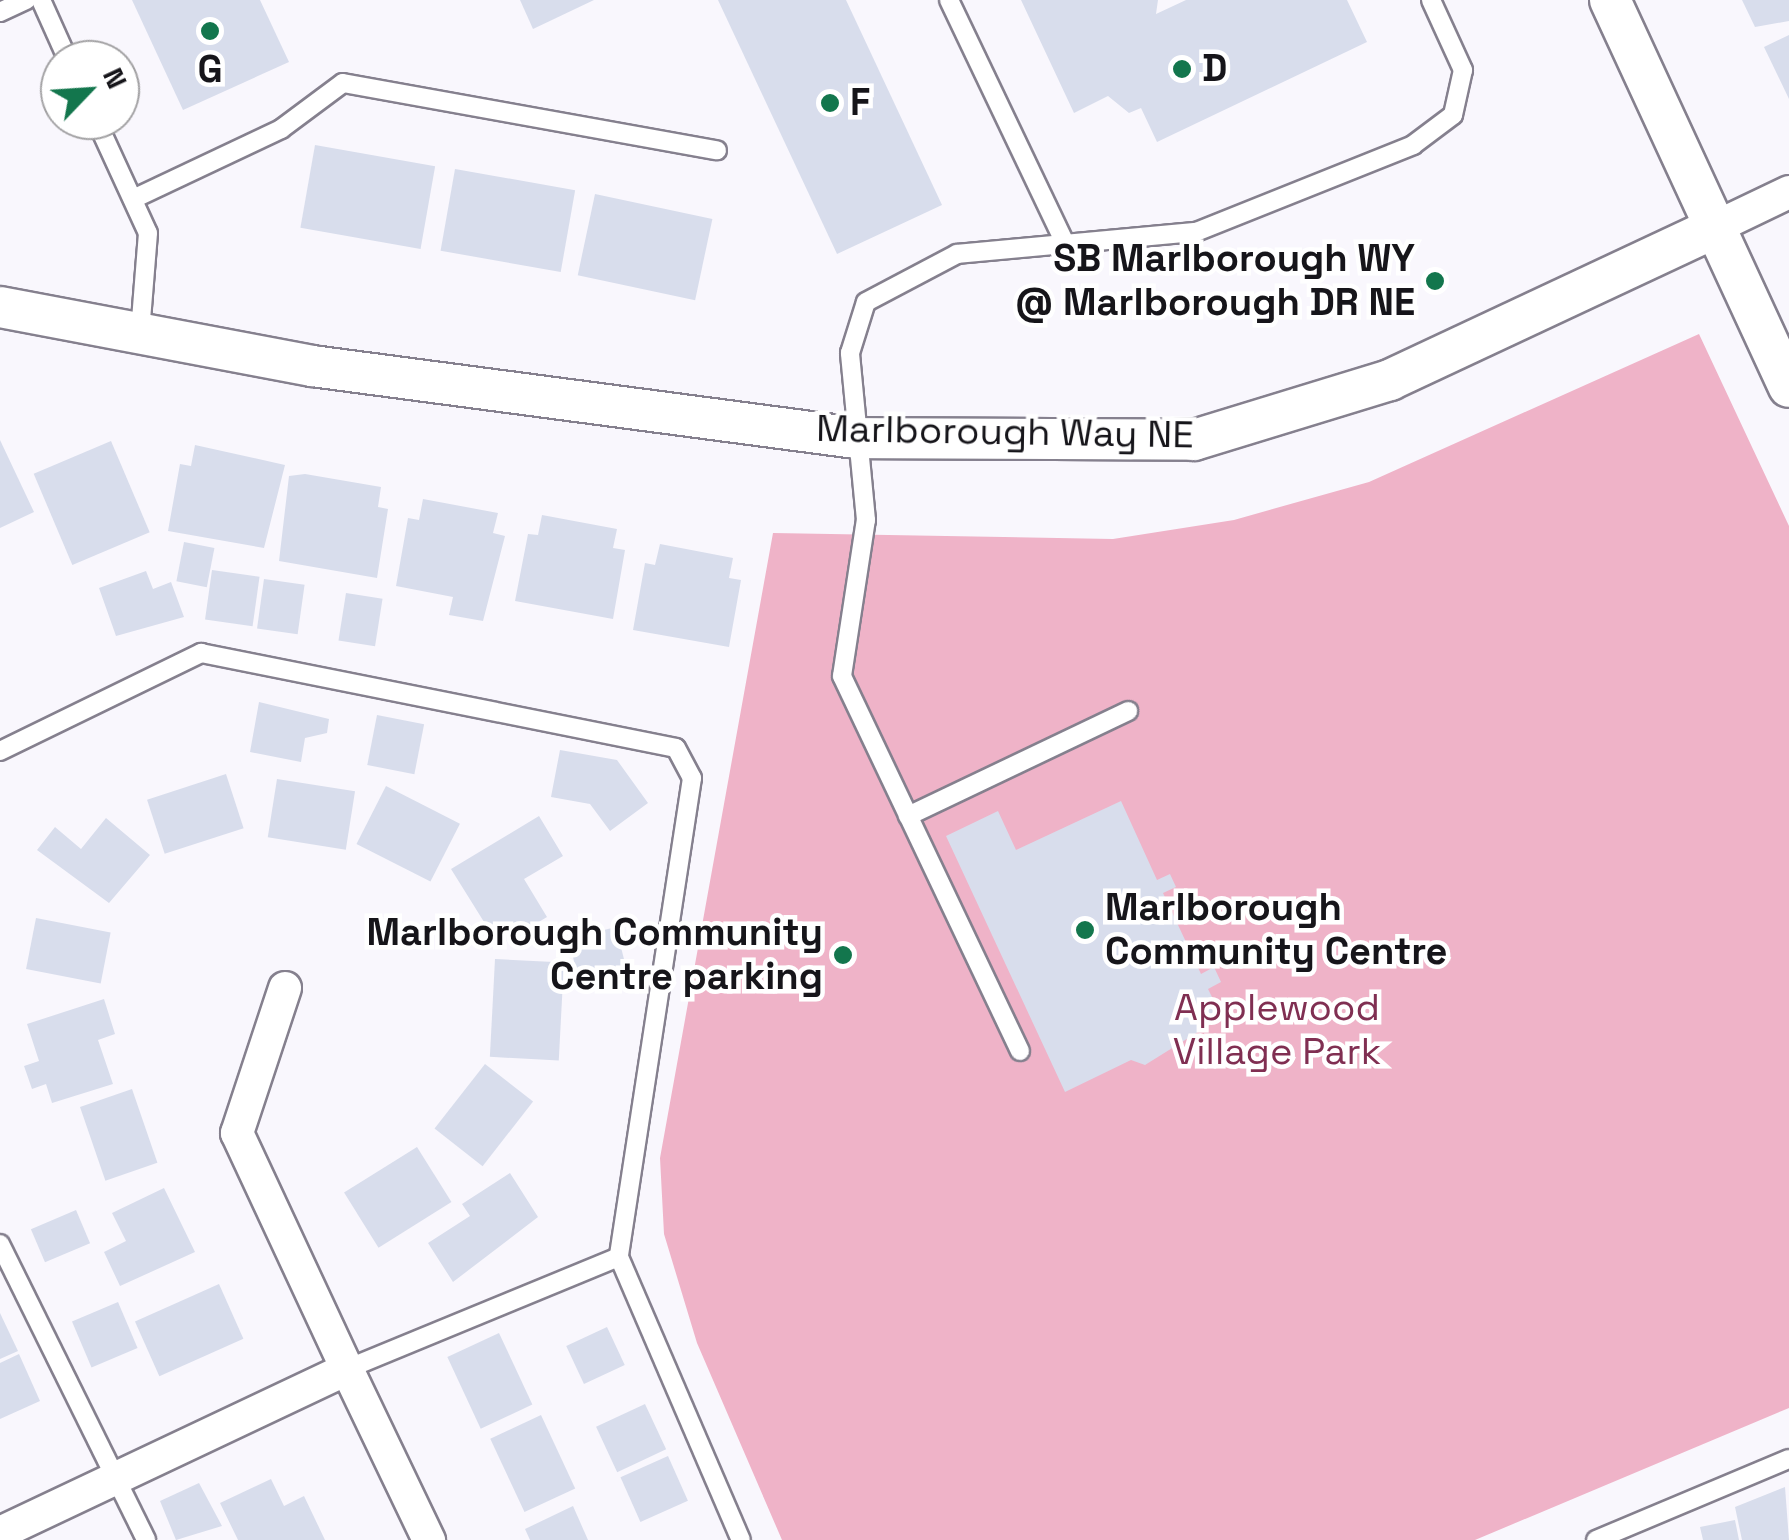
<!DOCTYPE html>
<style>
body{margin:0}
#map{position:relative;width:1789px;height:1540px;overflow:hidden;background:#f9f7fd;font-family:"Space Grotesk",sans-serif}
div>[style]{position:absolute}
.green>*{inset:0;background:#efb3c8}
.building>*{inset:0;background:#d8ddec;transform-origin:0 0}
.roads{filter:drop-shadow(2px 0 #85808e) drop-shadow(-2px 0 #85808e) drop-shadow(0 2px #85808e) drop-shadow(0 -2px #85808e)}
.service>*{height:18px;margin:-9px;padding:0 9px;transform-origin:9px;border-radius:9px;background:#fff}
.minor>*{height:32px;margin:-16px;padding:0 16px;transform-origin:16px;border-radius:16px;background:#fff}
.tertiary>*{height:40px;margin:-20px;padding:0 20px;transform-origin:20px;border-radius:20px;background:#fff}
.dots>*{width:28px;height:28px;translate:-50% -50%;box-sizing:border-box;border:5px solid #fff;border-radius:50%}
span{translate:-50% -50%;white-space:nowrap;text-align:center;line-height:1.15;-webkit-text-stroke:9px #fff;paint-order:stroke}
.poi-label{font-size:38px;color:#16151a;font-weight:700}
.left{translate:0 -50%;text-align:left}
.right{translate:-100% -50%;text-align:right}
.street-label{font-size:38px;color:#16151a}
.park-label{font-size:38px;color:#802f52}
.north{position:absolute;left:40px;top:40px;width:100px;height:100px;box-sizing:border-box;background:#fff;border:2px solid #a2a1a3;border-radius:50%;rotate:65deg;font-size:28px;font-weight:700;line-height:40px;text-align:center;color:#16151a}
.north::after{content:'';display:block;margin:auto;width:35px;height:45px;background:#13764d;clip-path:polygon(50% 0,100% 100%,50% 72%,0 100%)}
</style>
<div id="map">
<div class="green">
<i style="clip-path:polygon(1699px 334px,1789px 526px,1789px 1408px,1475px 1540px,782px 1540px,697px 1343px,664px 1234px,660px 1158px,773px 533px,1113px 539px,1234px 520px,1369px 482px)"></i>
</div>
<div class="building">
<i style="clip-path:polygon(132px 0,260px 0,289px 62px,183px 110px)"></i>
<i style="clip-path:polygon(520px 0,594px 0,533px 29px)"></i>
<i style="clip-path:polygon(718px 0,846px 0,942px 205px,837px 254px)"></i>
<i style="clip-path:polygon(1021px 0,1158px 0,1156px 14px,1186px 0,1347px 0,1367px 42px,1157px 142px,1141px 108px,1129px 113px,1108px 96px,1074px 113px)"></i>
<i style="clip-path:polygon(1742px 0,1789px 0,1789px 21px,1755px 27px)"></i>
<i style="clip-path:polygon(1789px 35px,1789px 99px,1764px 47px)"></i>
<i style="left:315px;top:145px;width:122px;height:84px;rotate:10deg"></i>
<i style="left:455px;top:169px;width:122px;height:83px;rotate:10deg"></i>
<i style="left:595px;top:194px;width:120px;height:83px;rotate:12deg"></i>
<i style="clip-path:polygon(0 440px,34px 512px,0 528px)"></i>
<i style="left:111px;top:441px;width:99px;height:84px;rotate:67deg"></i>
<i style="clip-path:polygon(195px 445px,285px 465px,264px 548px,168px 531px,180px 464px,191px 466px)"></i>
<i style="clip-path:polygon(305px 474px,381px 487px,378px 507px,388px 509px,377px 578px,279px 561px,289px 476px)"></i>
<i style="clip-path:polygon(423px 499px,498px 513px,493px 533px,505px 536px,483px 621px,449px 615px,453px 597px,396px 586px,408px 518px,419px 520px)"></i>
<i style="clip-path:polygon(542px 515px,617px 529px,613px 548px,625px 550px,613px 619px,515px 601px,528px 534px,538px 535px)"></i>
<i style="left:184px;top:542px;width:31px;height:40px;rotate:11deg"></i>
<i style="clip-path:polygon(660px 544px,733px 558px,729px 578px,741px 580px,729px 647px,633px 630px,645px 563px,655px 565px)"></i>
<i style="left:212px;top:570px;width:48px;height:50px;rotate:8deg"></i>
<i style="clip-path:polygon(146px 571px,153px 589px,171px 582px,184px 617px,116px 636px,99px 588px)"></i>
<i style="left:264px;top:579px;width:41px;height:50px;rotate:8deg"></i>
<i style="left:346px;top:593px;width:37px;height:48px;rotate:9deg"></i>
<i style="clip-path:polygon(259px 702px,329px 719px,327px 733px,305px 738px,301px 762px,250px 752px)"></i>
<i style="left:377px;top:715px;width:48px;height:51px;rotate:11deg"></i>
<i style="clip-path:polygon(560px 750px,617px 760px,648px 803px,610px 831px,590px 804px,551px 797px)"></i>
<i style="left:226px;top:774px;width:57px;height:83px;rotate:72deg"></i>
<i style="left:277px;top:779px;width:79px;height:59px;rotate:9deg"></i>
<i style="left:386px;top:786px;width:83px;height:65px;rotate:27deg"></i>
<i style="clip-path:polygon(1121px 801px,1157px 880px,1170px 874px,1176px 887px,1163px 893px,1201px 974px,1214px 967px,1221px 982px,1208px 989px,1222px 1017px,1145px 1065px,1131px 1060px,1065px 1092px,946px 836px,998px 811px,1016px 850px)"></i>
<i style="clip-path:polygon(539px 816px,563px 856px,524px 879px,547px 917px,499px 946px,451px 869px)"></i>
<i style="clip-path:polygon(106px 818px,150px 855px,109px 903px,37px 850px,55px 827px,81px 849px)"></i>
<i style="left:36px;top:918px;width:76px;height:52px;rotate:11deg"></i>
<i style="left:616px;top:927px;width:46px;height:49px;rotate:76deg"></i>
<i style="left:495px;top:959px;width:69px;height:98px;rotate:3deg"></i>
<i style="clip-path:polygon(104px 999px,115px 1034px,98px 1040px,113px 1084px,52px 1103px,46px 1084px,32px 1089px,24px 1066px,39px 1061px,27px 1024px)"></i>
<i style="left:485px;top:1064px;width:61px;height:82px;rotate:38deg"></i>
<i style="left:132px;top:1089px;width:78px;height:55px;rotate:71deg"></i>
<i style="left:417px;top:1147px;width:65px;height:86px;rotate:58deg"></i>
<i style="clip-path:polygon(510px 1173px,538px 1217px,453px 1282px,428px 1243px,470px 1216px,462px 1204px)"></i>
<i style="clip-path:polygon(164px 1188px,195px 1252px,120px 1286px,104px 1252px,126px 1241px,112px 1213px)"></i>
<i style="left:76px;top:1210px;width:36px;height:49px;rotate:67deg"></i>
<i style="left:219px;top:1284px;width:60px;height:92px;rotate:66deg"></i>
<i style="left:118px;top:1302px;width:50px;height:50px;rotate:67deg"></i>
<i style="clip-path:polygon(0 1313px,18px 1351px,0 1359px)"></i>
<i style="left:607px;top:1327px;width:42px;height:45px;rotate:65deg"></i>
<i style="left:499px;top:1333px;width:79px;height:57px;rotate:65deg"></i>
<i style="clip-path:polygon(19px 1354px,40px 1401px,0 1419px,0 1363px)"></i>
<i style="left:645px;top:1404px;width:50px;height:54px;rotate:65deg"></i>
<i style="left:541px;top:1415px;width:81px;height:56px;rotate:65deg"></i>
<i style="left:668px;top:1456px;width:49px;height:52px;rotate:66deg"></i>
<i style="clip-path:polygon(271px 1479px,284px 1506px,304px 1496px,325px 1540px,238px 1540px,220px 1503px)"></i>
<i style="clip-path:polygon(199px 1483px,222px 1526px,176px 1540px,160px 1501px)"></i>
<i style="clip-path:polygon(1785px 1487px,1789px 1540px,1742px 1540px,1735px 1507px)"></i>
<i style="clip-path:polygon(573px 1506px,588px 1540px,530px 1540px,525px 1529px)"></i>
<i style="clip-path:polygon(1735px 1520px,1739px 1540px,1703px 1540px,1700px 1527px)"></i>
</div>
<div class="roads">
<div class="service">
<i style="left:41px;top:0;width:66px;rotate:65.8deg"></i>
<i style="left:949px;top:0;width:267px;rotate:64.5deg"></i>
<i style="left:0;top:12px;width:29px;rotate:-25deg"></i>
<i style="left:96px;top:120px;width:124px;rotate:65.3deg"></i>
<i style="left:148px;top:233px;width:100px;rotate:94.6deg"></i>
<i style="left:133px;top:199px;width:164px;rotate:-25.3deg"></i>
<i style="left:281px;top:129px;width:77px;rotate:-36.6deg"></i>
<i style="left:343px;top:83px;width:380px;rotate:10.2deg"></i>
<i style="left:0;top:751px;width:224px;rotate:-26deg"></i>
<i style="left:201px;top:653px;width:484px;rotate:11.3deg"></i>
<i style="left:676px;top:748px;width:34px;rotate:62deg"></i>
<i style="left:692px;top:778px;width:485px;rotate:98.7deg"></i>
<i style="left:619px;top:1257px;width:308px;rotate:66.7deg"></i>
<i style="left:908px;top:816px;width:244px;rotate:-25.5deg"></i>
<i style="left:1020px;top:1051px;width:415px;rotate:-115.4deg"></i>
<i style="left:842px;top:676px;width:158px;rotate:-81.3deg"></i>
<i style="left:866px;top:520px;width:168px;rotate:-95.5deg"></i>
<i style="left:850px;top:353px;width:53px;rotate:-72.6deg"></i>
<i style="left:866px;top:302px;width:103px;rotate:-27.8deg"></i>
<i style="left:957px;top:254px;width:240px;rotate:-5.3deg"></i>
<i style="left:1196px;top:232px;width:234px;rotate:-21.8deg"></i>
<i style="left:1413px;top:145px;width:50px;rotate:-36.9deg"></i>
<i style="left:1453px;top:115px;width:46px;rotate:-77.5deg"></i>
<i style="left:1463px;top:70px;width:77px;rotate:-114.6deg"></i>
<i style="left:0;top:1244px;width:330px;rotate:63.7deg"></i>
<i style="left:347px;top:1369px;width:294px;rotate:-22.4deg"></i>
<i style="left:1596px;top:1540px;width:209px;rotate:-22.8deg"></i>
</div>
<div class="minor">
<i style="left:1714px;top:228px;width:83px;rotate:-25.6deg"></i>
<i style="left:285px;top:988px;width:153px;rotate:108.3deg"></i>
<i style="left:237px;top:1133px;width:260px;rotate:65deg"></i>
<i style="left:0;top:1533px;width:384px;rotate:-25.3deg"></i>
<i style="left:347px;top:1369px;width:190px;rotate:64.4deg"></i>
</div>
<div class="tertiary">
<i style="left:1610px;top:0;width:426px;rotate:65.2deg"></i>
<i style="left:0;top:307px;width:318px;rotate:10.7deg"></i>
<i style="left:312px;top:366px;width:549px;rotate:7.54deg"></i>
<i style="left:856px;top:438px;width:338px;rotate:0.3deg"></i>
<i style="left:1194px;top:440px;width:205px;rotate:-17deg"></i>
<i style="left:1390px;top:380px;width:358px;rotate:-25.1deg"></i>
</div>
</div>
<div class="dots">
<i style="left:210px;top:31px;background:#13764d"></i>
<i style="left:1182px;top:69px;background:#13764d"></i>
<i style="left:830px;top:103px;background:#13764d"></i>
<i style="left:1435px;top:281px;background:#13764d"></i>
<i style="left:1085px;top:930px;background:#13764d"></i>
<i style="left:843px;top:955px;background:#13764d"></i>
</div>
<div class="poi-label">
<span class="left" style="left:1202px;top:69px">D</span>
<span style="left:210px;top:70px">G</span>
<span class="left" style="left:850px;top:103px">F</span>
<span class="right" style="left:1415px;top:281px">SB Marlborough WY<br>@ Marlborough DR NE</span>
<span class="left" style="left:1105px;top:930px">Marlborough<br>Community Centre</span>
<span class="right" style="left:823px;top:955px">Marlborough Community<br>Centre parking</span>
</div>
<div class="street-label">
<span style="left:1005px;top:432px;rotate:1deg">Marlborough Way NE</span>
</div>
<div class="park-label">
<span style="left:1277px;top:1030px">Applewood<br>Village Park</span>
</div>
<div class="north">N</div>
</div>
